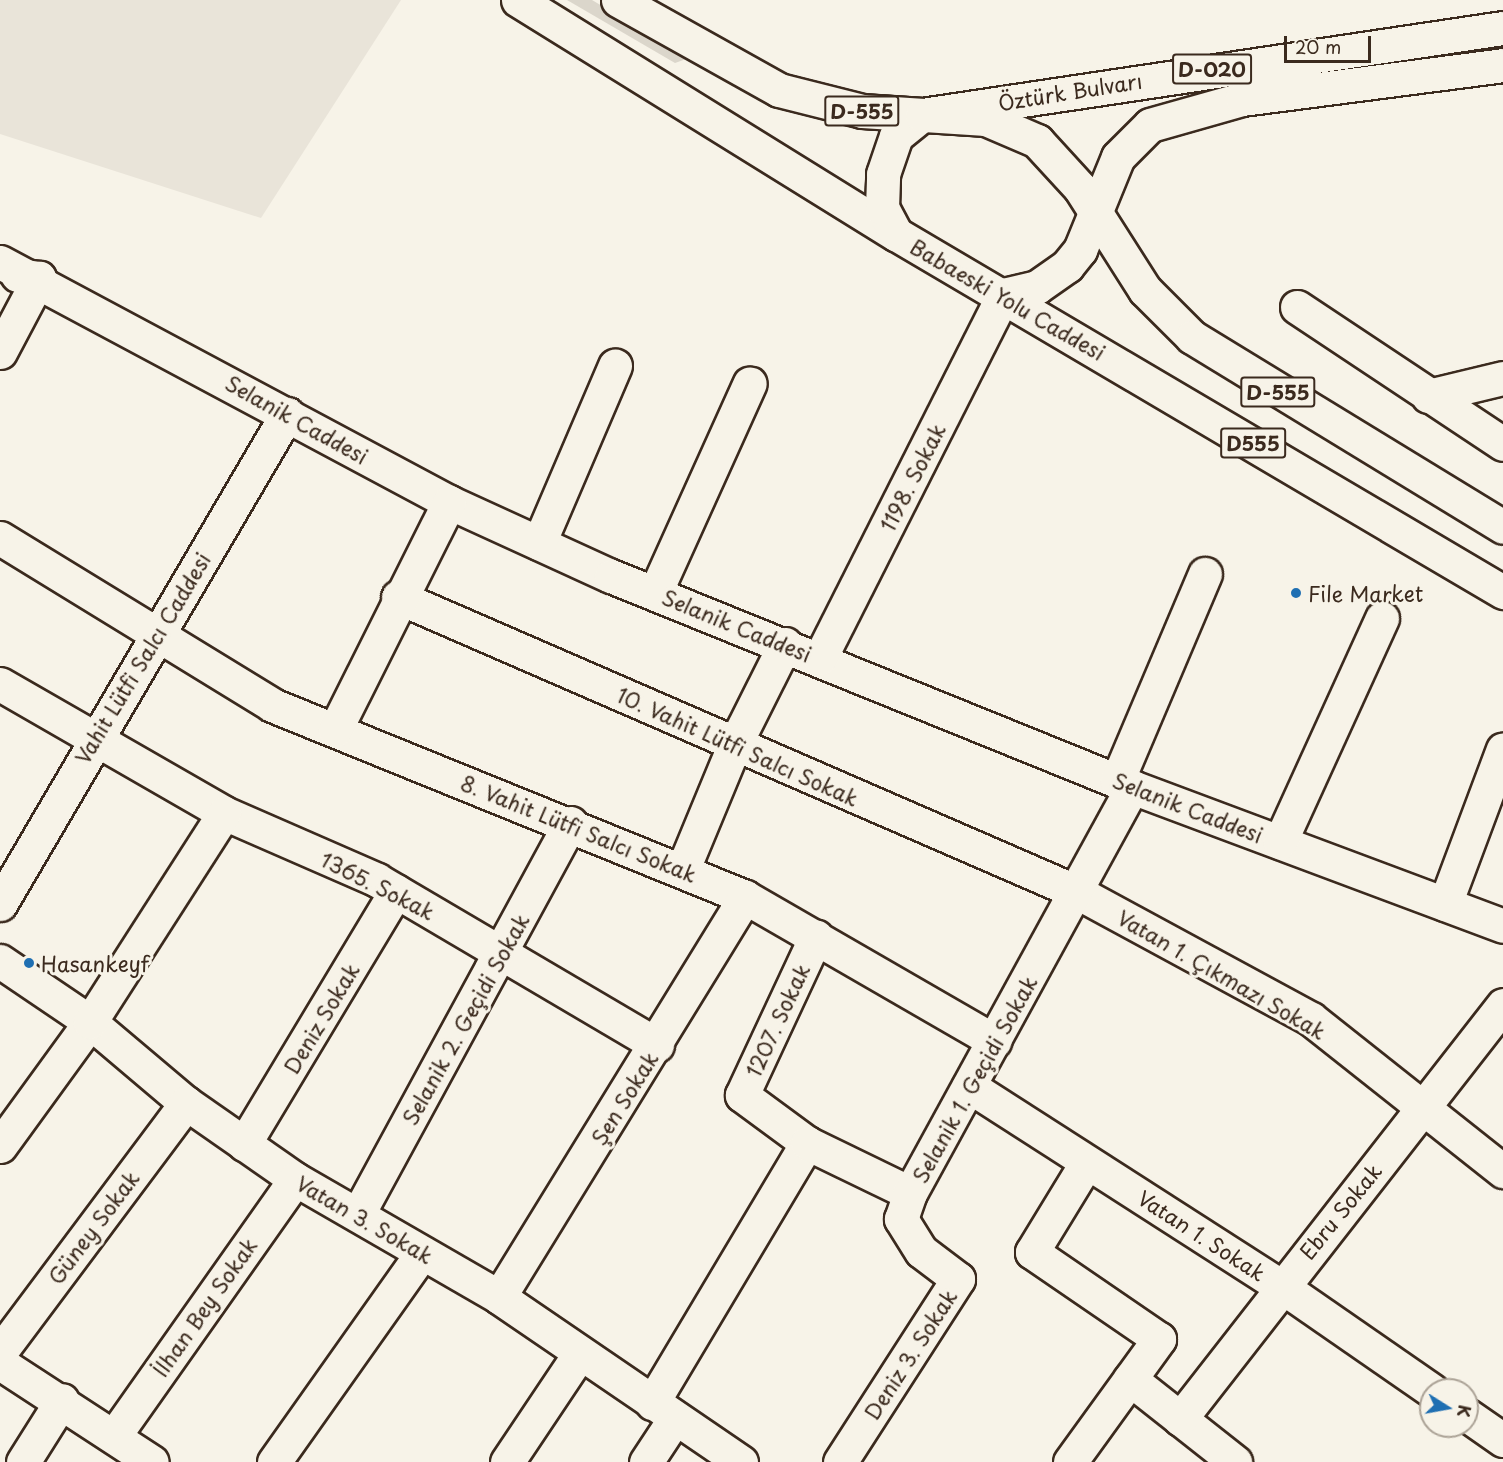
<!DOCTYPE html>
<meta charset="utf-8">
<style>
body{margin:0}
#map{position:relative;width:1503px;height:1462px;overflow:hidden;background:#f7f3e8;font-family:"Playpen Sans",sans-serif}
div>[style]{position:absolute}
.built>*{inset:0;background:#e9e4d9}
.green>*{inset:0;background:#dbd6cb}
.roads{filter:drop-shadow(2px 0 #3b2a1e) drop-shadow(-2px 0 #3b2a1e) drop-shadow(0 2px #3b2a1e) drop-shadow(0 -2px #3b2a1e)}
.minor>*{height:33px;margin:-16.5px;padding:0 16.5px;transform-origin:16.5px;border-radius:16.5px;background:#f7f3e8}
.highway>*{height:33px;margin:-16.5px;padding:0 16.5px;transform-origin:16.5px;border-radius:16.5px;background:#f7f3e8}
.dots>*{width:16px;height:16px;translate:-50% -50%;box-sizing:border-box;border:3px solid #f7f3e8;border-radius:50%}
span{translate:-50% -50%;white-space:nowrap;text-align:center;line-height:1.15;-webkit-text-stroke:6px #f7f3e8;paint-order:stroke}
.shield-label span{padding:2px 4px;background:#f7f3e8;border:2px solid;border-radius:4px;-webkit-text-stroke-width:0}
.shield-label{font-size:20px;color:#3b2a1e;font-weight:700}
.street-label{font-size:21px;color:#3b2a1e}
.poi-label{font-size:21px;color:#3b2a1e}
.left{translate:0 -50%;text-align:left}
.north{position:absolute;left:1419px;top:1378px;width:60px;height:60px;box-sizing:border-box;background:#f7f3e8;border:2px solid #aca397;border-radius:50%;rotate:101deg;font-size:16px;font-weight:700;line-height:24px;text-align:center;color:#3b2a1e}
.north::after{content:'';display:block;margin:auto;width:21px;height:27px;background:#1f6fb2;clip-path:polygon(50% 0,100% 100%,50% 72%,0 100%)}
.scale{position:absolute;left:1284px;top:36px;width:87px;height:27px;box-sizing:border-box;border:3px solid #3b2a1e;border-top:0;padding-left:8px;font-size:18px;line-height:21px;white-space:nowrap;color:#3b2a1e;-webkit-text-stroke:4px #f7f3e8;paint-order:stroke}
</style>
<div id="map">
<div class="built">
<i style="clip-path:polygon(0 0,401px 0,261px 218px,0 134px)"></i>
</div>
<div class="green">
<i style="clip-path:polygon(567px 0,592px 0,689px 58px,675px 63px)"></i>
</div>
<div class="roads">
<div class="minor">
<i style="left:0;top:262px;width:509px;rotate:28.13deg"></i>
<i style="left:449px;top:502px;width:178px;rotate:24.6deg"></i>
<i style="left:611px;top:576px;width:562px;rotate:22.05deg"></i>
<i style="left:1132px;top:787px;width:396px;rotate:20.5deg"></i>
<i style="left:1297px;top:307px;width:247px;rotate:33.6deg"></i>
<i style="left:0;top:352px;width:84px;rotate:-62.2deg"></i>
<i style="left:39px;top:278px;width:22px;rotate:-172deg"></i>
<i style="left:1428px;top:396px;width:77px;rotate:-13.5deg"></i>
<i style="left:0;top:538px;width:319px;rotate:31.5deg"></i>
<i style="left:272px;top:705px;width:510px;rotate:22.09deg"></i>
<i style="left:745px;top:897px;width:288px;rotate:30deg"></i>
<i style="left:539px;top:543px;width:193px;rotate:-66.8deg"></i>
<i style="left:655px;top:593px;width:230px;rotate:-65.7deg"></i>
<i style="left:398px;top:597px;width:743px;rotate:23.49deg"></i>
<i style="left:1079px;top:893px;width:264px;rotate:28.5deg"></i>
<i style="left:1311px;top:1019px;width:245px;rotate:38.4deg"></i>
<i style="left:820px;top:658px;width:407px;rotate:-63.2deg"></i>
<i style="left:0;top:684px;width:258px;rotate:29.9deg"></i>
<i style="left:224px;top:813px;width:167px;rotate:23.6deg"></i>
<i style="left:377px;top:880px;width:325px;rotate:30.5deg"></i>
<i style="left:335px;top:730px;width:255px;rotate:-63.4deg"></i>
<i style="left:1117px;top:781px;width:225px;rotate:-67deg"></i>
<i style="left:1280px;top:842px;width:246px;rotate:-65.5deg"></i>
<i style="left:683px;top:869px;width:133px;rotate:-67.5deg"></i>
<i style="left:734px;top:746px;width:114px;rotate:-63.4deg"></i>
<i style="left:0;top:904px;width:568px;rotate:-59.64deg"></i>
<i style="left:1445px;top:904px;width:165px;rotate:-69.5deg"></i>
<i style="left:0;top:961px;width:109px;rotate:34.1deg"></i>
<i style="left:90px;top:1022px;width:126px;rotate:40.2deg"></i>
<i style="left:186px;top:1103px;width:133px;rotate:34.9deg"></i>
<i style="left:295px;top:1179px;width:236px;rotate:30deg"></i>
<i style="left:499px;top:1297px;width:293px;rotate:34.3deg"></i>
<i style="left:969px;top:1086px;width:371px;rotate:32.7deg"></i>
<i style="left:1281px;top:1286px;width:183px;rotate:34.7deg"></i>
<i style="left:807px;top:1143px;width:81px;rotate:-143.6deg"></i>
<i style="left:742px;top:1095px;width:175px;rotate:-65deg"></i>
<i style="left:244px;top:1144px;width:295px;rotate:-59deg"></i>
<i style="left:0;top:1146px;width:153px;rotate:-54deg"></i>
<i style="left:90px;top:1022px;width:248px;rotate:-57.3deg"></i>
<i style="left:358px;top:1214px;width:445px;rotate:-61.5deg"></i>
<i style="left:499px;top:1297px;width:470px;rotate:-58.4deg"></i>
<i style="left:0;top:1352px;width:311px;rotate:-53.2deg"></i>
<i style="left:0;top:1363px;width:181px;rotate:33.1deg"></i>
<i style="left:1130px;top:1379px;width:134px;rotate:38.3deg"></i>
<i style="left:652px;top:1403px;width:303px;rotate:-59.2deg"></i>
<i style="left:807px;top:1143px;width:114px;rotate:25.9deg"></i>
<i style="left:910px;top:1193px;width:463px;rotate:-61.3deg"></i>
<i style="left:1467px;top:1415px;width:44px;rotate:34.8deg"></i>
<i style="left:1180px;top:1419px;width:525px;rotate:-52.04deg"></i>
<i style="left:114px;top:1436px;width:314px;rotate:-54.8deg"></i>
<i style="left:23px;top:1462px;width:73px;rotate:-57.8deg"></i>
<i style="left:274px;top:1462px;width:256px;rotate:-54.7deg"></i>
<i style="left:507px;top:1462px;width:131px;rotate:-56.2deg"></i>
<i style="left:646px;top:1462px;width:53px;rotate:-56.6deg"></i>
<i style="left:840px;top:1462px;width:218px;rotate:-57.2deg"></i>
<i style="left:958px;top:1279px;width:46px;rotate:-142.9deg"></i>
<i style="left:921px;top:1251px;width:38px;rotate:-122deg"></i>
<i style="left:901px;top:1219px;width:28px;rotate:-71deg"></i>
<i style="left:1070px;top:1462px;width:152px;rotate:-54.1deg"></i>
<i style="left:1159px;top:1339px;width:154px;rotate:-145.6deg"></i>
<i style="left:1032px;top:1252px;width:105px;rotate:-58.6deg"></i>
</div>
<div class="highway">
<i style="left:518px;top:0;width:445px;rotate:31.8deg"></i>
<i style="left:896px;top:234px;width:705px;rotate:30.53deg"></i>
<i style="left:618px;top:0;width:184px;rotate:29.2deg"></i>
<i style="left:779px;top:90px;width:86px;rotate:14.2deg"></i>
<i style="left:862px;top:111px;width:124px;rotate:3.7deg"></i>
<i style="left:986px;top:119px;width:56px;rotate:23.3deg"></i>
<i style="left:1037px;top:141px;width:64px;rotate:47.5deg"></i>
<i style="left:1080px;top:188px;width:121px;rotate:57.5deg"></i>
<i style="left:1145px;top:290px;width:66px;rotate:45deg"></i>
<i style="left:1192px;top:337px;width:364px;rotate:31.4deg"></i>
<i style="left:896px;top:234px;width:30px;rotate:-118deg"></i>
<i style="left:882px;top:208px;width:34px;rotate:-88deg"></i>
<i style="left:883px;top:174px;width:40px;rotate:-71.1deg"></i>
<i style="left:896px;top:136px;width:33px;rotate:-39deg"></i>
<i style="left:922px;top:115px;width:587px;rotate:-8.52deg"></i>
<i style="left:1003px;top:295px;width:35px;rotate:-13deg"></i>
<i style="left:1037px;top:287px;width:37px;rotate:-35deg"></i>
<i style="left:1067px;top:266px;width:21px;rotate:-51deg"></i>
<i style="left:1080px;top:250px;width:100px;rotate:-67.8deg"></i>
<i style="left:1118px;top:157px;width:45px;rotate:-45deg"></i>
<i style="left:1150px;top:125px;width:96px;rotate:-15.8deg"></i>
<i style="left:1242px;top:99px;width:263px;rotate:-7.4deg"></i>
</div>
</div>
<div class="dots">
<i style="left:1296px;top:593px;background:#1f6fb2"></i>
<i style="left:29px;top:963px;background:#1f6fb2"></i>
</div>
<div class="shield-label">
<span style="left:1212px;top:69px">D-020</span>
<span style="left:862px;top:111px">D-555</span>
<span style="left:1278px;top:392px">D-555</span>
<span style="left:1253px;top:443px">D555</span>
</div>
<div class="street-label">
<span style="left:1070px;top:91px;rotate:-9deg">Öztürk Bulvarı</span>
<span style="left:1008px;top:299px;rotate:30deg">Babaeski Yolu Caddesi</span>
<span style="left:297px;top:419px;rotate:29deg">Selanik Caddesi</span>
<span style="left:912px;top:477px;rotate:-63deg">1198. Sokak</span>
<span style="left:737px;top:625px;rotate:22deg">Selanik Caddesi</span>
<span style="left:142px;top:658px;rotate:-59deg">Vahit Lütfi Salcı Caddesi</span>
<span style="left:738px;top:746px;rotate:24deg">10. Vahit Lütfi Salcı Sokak</span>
<span style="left:1188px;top:807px;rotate:21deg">Selanik Caddesi</span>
<span style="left:579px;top:828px;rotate:22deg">8. Vahit Lütfi Salcı Sokak</span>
<span style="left:378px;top:885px;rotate:27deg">1365. Sokak</span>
<span style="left:1222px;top:974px;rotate:30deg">Vatan 1. Çıkmazı Sokak</span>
<span style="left:321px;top:1018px;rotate:-59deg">Deniz Sokak</span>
<span style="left:465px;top:1019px;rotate:-61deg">Selanik 2. Geçidi Sokak</span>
<span style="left:777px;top:1020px;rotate:-65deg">1207. Sokak</span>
<span style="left:974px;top:1079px;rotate:-61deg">Selanik 1. Geçidi Sokak</span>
<span style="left:624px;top:1098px;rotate:-58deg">Şen Sokak</span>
<span style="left:1340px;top:1211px;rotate:-51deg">Ebru Sokak</span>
<span style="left:365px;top:1219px;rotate:30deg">Vatan 3. Sokak</span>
<span style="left:93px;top:1227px;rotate:-53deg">Güney Sokak</span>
<span style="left:1202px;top:1235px;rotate:33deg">Vatan 1. Sokak</span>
<span style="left:204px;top:1307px;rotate:-55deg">İlhan Bey Sokak</span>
<span style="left:910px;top:1354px;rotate:-57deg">Deniz 3. Sokak</span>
</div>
<div class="poi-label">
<span class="left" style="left:1308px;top:593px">File Market</span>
<span class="left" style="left:41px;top:963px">Hasankeyf</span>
</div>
<div class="north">K</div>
<div class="scale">20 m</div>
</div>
